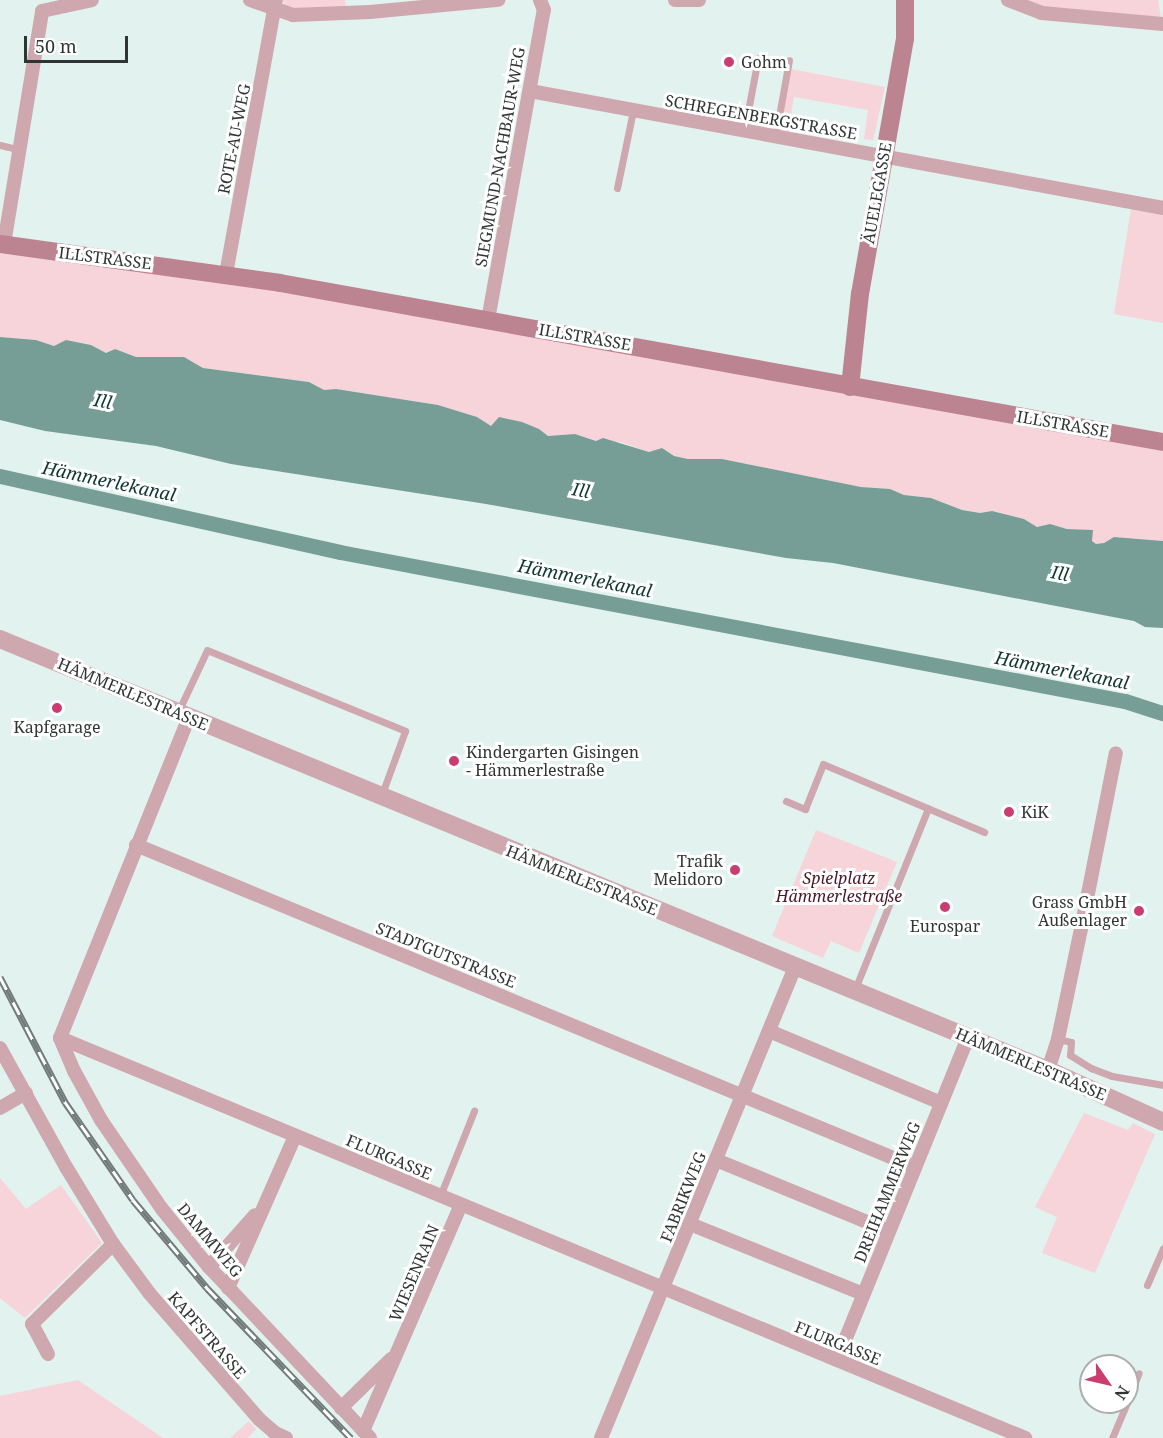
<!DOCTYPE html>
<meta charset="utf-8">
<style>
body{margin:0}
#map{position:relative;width:1163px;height:1438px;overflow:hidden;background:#e2f2ee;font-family:"Noto Serif",serif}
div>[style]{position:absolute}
.green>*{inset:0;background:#f7d3da}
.water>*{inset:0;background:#769e96}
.canal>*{height:15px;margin:-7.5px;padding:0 7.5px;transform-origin:7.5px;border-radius:7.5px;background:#769e96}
.service>*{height:7px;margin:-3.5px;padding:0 3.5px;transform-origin:3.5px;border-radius:3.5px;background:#cea7af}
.minor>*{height:14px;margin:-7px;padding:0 7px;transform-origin:7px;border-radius:7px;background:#cea7af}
.tertiary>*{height:18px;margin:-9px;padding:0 9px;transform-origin:9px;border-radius:9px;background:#cea7af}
.secondary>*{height:18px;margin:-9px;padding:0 9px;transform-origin:9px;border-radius:9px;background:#bc8391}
.rail>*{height:7px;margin-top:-3.5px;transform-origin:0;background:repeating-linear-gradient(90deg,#fff 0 14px,#727b79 0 28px);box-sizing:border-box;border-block:2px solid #727b79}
.dots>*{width:16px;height:16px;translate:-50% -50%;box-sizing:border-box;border:3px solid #fff;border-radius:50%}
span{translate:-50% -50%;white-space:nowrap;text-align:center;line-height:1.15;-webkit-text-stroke:6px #fff;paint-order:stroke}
.poi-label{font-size:16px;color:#2f3534}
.left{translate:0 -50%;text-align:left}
.right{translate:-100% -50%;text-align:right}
.street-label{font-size:16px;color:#2f3534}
.park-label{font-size:16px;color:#481827;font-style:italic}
.water-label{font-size:18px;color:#103731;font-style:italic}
.north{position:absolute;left:1079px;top:1354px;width:60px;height:60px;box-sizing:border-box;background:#fff;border:2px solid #acaeae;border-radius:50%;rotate:124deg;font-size:16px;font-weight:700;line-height:24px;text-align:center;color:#2f3534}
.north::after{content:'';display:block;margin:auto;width:21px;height:27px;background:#ca3d6e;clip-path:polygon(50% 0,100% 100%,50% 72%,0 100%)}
.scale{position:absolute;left:24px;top:36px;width:104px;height:27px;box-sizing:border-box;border:3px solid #2f3534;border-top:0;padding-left:8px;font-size:18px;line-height:21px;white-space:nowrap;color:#2f3534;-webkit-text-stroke:4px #fff;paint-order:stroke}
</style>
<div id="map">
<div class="green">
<i style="clip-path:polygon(282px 0,345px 0,346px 7px,298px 10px,285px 5px)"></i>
<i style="clip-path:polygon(1008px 0,1158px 0,1162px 24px,1042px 13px)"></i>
<i style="clip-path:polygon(791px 69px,885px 87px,873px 140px,864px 139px,868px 110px,794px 97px,788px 133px,777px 131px)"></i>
<i style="clip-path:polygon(1131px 209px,1163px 215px,1163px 323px,1114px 314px)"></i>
<i style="clip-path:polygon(0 244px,1163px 442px,1163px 541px,1115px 537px,1104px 543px,1096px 544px,1091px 541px,1093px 530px,1067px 529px,1050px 524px,1037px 527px,1024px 519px,992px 511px,980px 513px,962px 510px,931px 498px,904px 495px,890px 489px,861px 487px,722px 459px,688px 459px,674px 456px,662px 448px,649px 452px,621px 442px,597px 441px,575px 434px,548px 436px,539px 429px,496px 423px,491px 427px,477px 417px,438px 405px,336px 389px,324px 390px,309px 382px,203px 368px,184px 357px,136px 357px,115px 349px,106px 353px,91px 345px,67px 340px,54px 346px,36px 340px,0 337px)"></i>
<i style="clip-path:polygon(816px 830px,897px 862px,859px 953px,831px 941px,823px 958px,772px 936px)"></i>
<i style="clip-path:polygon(1084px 1113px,1128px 1130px,1133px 1123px,1155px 1134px,1095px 1273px,1042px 1253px,1057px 1217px,1035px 1207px)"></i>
<i style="clip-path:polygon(0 1178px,26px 1209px,61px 1185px,102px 1243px,25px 1318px,0 1298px)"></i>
<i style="clip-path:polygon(78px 1380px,163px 1438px,0 1438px,0 1396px)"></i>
<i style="clip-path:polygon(249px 1421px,256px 1429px,248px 1438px,230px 1438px)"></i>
</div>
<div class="water">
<i style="clip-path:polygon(0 337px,36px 340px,54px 346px,66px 340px,91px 345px,106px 353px,115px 349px,136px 357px,184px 357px,203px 368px,309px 382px,324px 390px,336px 389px,438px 405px,477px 417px,491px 426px,499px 417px,522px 422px,539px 429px,548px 436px,575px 434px,596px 441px,603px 438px,649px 452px,662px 448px,674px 456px,688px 459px,722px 459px,861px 487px,890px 489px,904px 495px,931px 498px,962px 510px,980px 513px,992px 511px,1024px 519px,1037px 527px,1050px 524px,1067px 529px,1093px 530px,1092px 541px,1096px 544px,1104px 543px,1114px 537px,1163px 541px,1163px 628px,1145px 627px,1134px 621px,833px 563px,786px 558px,486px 504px,231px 464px,156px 446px,45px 431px,0 420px)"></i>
</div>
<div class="canal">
<i style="left:0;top:476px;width:348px;rotate:12.6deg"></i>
<i style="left:340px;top:552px;width:799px;rotate:10.75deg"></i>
<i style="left:1125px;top:701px;width:40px;rotate:18deg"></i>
</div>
<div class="service">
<i style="left:744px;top:132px;width:75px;rotate:-79.3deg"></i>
<i style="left:775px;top:138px;width:79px;rotate:-79.8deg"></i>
<i style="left:0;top:145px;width:18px;rotate:13deg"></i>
<i style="left:617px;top:188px;width:79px;rotate:-78.3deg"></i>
<i style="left:178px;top:712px;width:68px;rotate:-64.9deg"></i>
<i style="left:207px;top:650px;width:214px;rotate:22.2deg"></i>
<i style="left:405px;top:731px;width:67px;rotate:110.1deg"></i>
<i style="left:786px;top:801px;width:21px;rotate:23deg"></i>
<i style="left:805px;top:809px;width:48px;rotate:-68.2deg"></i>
<i style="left:823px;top:764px;width:175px;rotate:22.9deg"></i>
<i style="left:855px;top:989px;width:195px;rotate:-68deg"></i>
<i style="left:1058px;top:1039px;width:13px;rotate:13deg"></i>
<i style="left:1071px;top:1042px;width:13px;rotate:94deg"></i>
<i style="left:1070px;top:1055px;width:25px;rotate:32deg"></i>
<i style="left:1091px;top:1068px;width:22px;rotate:21deg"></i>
<i style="left:1112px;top:1076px;width:52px;rotate:10deg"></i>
<i style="left:440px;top:1196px;width:92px;rotate:-68.2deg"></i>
<i style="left:1147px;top:1285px;width:40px;rotate:-66.6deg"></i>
<i style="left:1127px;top:1402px;width:31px;rotate:-68deg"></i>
<i style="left:1112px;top:1438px;width:39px;rotate:-67deg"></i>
</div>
<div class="minor">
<i style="left:250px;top:0;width:46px;rotate:19.2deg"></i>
<i style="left:293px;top:15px;width:77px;rotate:-2.2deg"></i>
<i style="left:370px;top:12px;width:129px;rotate:-5.4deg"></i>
<i style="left:675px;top:0;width:24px"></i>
<i style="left:1008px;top:0;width:36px;rotate:21deg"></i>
<i style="left:1042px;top:13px;width:121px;rotate:5.2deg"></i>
<i style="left:530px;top:91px;width:644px;rotate:10.47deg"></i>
<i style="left:4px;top:244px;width:236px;rotate:-80.7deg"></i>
<i style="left:42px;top:11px;width:51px;rotate:-12.4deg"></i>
<i style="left:226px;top:274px;width:279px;rotate:-79.7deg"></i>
<i style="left:488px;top:320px;width:315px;rotate:-79.8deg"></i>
<i style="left:544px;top:10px;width:11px;rotate:-112deg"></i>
<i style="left:189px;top:717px;width:346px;rotate:111.9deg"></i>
<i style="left:60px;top:1038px;width:1045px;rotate:22.51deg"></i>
<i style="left:136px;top:845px;width:843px;rotate:22.46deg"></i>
<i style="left:769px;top:1031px;width:186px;rotate:22.7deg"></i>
<i style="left:60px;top:1038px;width:36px;rotate:67deg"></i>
<i style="left:74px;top:1071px;width:56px;rotate:61.1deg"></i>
<i style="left:101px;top:1120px;width:108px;rotate:55.6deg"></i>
<i style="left:162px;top:1209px;width:75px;rotate:51deg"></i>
<i style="left:209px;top:1267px;width:235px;rotate:46.7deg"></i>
<i style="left:0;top:1048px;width:136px;rotate:61deg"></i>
<i style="left:66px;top:1167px;width:90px;rotate:58.6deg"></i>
<i style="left:113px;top:1244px;width:62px;rotate:53.5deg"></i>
<i style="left:150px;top:1294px;width:166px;rotate:48.9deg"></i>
<i style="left:259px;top:1419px;width:21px;rotate:41deg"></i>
<i style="left:275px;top:1433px;width:12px;rotate:24deg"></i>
<i style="left:1048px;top:1070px;width:33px;rotate:-72deg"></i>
<i style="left:1058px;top:1039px;width:112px;rotate:-78.2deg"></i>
<i style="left:1081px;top:929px;width:179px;rotate:-78.8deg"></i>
<i style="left:0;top:1108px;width:30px;rotate:-30deg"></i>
<i style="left:716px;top:1160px;width:187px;rotate:22.3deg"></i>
<i style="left:690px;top:1224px;width:187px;rotate:22deg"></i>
<i style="left:209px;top:1267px;width:69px;rotate:-48.5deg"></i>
<i style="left:228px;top:1288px;width:166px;rotate:-66.2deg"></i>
<i style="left:48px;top:1354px;width:34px;rotate:-118deg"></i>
<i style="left:32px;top:1324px;width:114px;rotate:-44.6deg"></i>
<i style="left:837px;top:1360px;width:349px;rotate:-67.9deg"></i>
<i style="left:341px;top:1408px;width:70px;rotate:-44.4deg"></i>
<i style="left:363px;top:1431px;width:246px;rotate:-66.6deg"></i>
<i style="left:601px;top:1438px;width:509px;rotate:-67.61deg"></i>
</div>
<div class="tertiary">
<i style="left:0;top:639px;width:1133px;rotate:22.36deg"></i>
<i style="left:1048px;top:1070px;width:126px;rotate:24.3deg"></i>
</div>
<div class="secondary">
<i style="left:0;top:244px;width:283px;rotate:7.9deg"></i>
<i style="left:280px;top:283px;width:897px;rotate:10.21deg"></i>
<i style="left:850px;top:387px;width:94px;rotate:-83.9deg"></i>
<i style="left:860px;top:294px;width:259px;rotate:-80deg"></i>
<i style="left:905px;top:39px;width:39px;rotate:-90deg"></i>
</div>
<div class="rail">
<i style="left:0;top:977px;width:141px;rotate:62.5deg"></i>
<i style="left:65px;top:1102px;width:119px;rotate:55.2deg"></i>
<i style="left:133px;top:1200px;width:115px;rotate:49.9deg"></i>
<i style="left:207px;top:1288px;width:208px;rotate:46.2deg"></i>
</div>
<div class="dots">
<i style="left:729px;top:62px;background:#ca3d6e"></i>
<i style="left:57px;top:708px;background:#ca3d6e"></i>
<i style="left:454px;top:761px;background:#ca3d6e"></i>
<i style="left:1009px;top:812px;background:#ca3d6e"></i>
<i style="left:735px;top:870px;background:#ca3d6e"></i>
<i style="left:945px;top:907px;background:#ca3d6e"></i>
<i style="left:1139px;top:911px;background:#ca3d6e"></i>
</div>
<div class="poi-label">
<span class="left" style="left:741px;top:62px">Gohm</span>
<span style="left:57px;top:727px">Kapfgarage</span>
<span class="left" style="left:466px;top:761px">Kindergarten Gisingen<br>- Hämmerlestraße</span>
<span class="left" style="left:1021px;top:812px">KiK</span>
<span class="right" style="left:723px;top:870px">Trafik<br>Melidoro</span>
<span class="right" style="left:1127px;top:911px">Grass GmbH<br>Außenlager</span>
<span style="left:945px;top:926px">Eurospar</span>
</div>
<div class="street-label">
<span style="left:761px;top:117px;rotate:10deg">SCHREGENBERGSTRASSE</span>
<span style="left:234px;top:139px;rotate:-79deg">ROTE-AU-WEG</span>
<span style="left:500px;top:157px;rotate:-80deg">SIEGMUND-NACHBAUR-WEG</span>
<span style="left:877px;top:193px;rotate:-80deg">ÄUELEGASSE</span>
<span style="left:105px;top:258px;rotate:7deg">ILLSTRASSE</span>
<span style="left:585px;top:337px;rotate:10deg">ILLSTRASSE</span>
<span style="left:1063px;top:424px;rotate:10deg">ILLSTRASSE</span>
<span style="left:133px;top:694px;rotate:23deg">HÄMMERLESTRASSE</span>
<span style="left:582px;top:880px;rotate:22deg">HÄMMERLESTRASSE</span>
<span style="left:446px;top:955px;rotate:22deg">STADTGUTSTRASSE</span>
<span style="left:1031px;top:1064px;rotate:23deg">HÄMMERLESTRASSE</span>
<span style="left:389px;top:1157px;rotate:23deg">FLURGASSE</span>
<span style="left:887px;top:1192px;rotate:-68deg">DREIHAMMERWEG</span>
<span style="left:683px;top:1197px;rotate:-68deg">FABRIKWEG</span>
<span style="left:210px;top:1240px;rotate:50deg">DAMMWEG</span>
<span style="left:414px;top:1273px;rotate:-67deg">WIESENRAIN</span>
<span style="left:207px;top:1335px;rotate:49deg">KAPFSTRASSE</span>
<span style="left:838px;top:1343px;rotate:22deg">FLURGASSE</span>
</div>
<div class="park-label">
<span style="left:839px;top:887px">Spielplatz<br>Hämmerlestraße</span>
</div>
<div class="water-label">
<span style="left:103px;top:401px;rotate:11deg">Ill</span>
<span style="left:109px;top:481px;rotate:12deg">Hämmerlekanal</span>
<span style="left:581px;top:490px;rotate:10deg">Ill</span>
<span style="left:1060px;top:573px;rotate:10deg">Ill</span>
<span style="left:585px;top:578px;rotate:11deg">Hämmerlekanal</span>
<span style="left:1062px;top:670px;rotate:11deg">Hämmerlekanal</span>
</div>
<div class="north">N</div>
<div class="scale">50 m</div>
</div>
